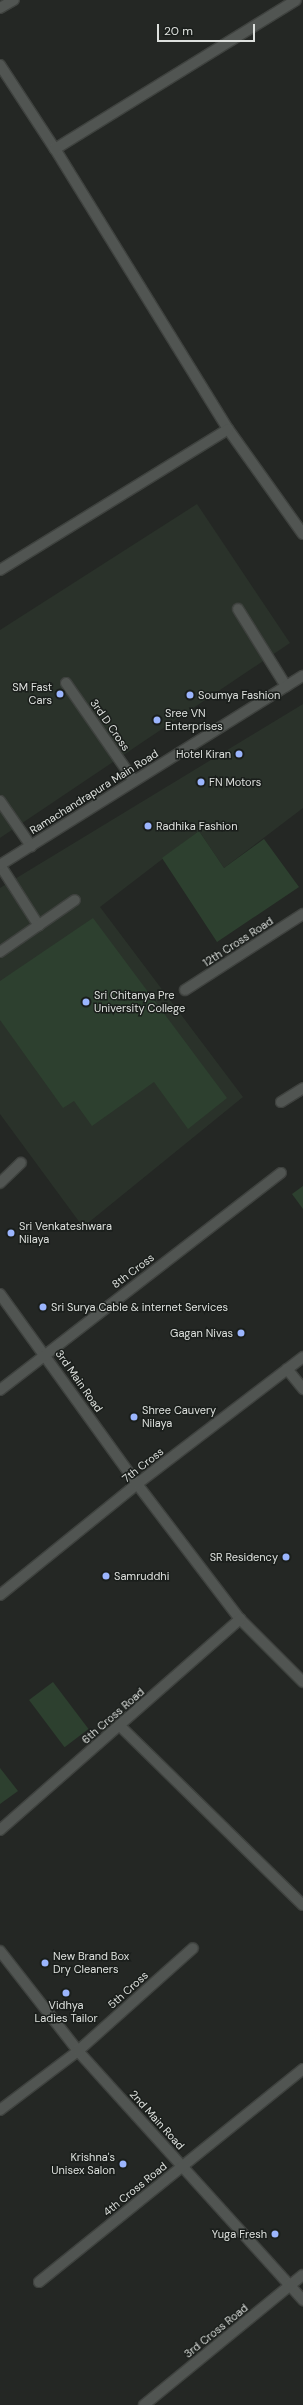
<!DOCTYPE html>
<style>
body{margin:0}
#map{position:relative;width:303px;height:2405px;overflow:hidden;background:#242724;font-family:"DM Sans",sans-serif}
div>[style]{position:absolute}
.built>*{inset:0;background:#2a322a}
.green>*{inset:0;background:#2d402f;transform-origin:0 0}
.roads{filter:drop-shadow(1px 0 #3f423f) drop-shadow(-1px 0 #3f423f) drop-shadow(0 1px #3f423f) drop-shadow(0 -1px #3f423f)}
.service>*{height:10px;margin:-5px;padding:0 5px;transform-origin:5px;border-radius:5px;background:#515552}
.minor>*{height:10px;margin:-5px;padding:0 5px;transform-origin:5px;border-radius:5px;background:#515552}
.tertiary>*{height:10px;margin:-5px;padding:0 5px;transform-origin:5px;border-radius:5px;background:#515552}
.dots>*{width:11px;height:11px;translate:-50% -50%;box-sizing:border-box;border:2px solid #1a1e1b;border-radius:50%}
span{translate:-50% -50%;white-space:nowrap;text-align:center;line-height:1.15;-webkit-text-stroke:3px #1a1e1b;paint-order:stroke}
.poi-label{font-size:11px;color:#dde0dd}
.right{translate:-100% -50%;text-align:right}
.left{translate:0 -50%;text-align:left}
.street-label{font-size:11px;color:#dde0dd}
.scale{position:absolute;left:157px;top:24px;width:98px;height:18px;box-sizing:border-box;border:2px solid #dde0dd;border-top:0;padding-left:5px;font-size:12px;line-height:14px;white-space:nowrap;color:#dde0dd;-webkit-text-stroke:3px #1a1e1b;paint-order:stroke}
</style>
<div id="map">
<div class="built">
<i style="clip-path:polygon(197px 504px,290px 643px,0 838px,0 630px)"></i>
<i style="clip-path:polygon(303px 704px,303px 808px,224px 868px,199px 831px,100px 907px,243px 1097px,83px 1227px,0 1114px,0 888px)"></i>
</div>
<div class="green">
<i style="clip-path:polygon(199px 831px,224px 868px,264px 839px,299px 887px,217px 942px,162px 858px)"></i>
<i style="clip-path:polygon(93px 918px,227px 1098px,188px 1129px,154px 1082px,92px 1126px,74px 1101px,63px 1108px,0 1020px,0 981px)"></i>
<i style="clip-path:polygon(303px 1186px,303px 1209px,292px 1194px)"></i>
<i style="left:53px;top:1682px;width:59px;height:30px;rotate:53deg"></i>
<i style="clip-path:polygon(0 1768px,18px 1791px,0 1804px)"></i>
</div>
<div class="roads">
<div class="service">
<i style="left:0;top:8px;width:16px;rotate:-30deg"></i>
<i style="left:0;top:65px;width:100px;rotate:56.8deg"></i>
<i style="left:55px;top:149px;width:329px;rotate:58.3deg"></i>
<i style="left:228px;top:429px;width:129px;rotate:54.5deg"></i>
<i style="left:55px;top:149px;width:283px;rotate:-31.7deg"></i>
<i style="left:0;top:570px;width:268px;rotate:-31.7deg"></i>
<i style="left:0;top:865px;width:72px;rotate:57.4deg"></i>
<i style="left:0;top:952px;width:91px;rotate:-34.7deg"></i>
</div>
<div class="minor">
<i style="left:238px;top:609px;width:91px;rotate:58.1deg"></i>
<i style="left:66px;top:683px;width:119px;rotate:55.2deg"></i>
<i style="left:0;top:801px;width:55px;rotate:55.4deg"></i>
<i style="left:185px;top:990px;width:140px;rotate:-32.8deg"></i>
<i style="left:281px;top:1102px;width:26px;rotate:-32deg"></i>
<i style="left:0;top:1183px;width:29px;rotate:-44deg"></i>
<i style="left:0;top:1294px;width:234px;rotate:54.2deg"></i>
<i style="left:137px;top:1484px;width:170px;rotate:52.7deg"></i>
<i style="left:240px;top:1619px;width:89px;rotate:45deg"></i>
<i style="left:287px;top:1369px;width:26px;rotate:51deg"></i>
<i style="left:0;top:1390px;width:355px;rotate:-37.7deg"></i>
<i style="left:0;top:1595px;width:176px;rotate:-39deg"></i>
<i style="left:137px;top:1484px;width:209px;rotate:-37.4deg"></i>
<i style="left:120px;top:1726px;width:256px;rotate:44.4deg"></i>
<i style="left:0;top:1830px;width:320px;rotate:-41.3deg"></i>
<i style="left:0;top:1951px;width:127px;rotate:52deg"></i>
<i style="left:78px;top:2051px;width:336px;rotate:47.9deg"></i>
<i style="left:0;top:2110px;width:98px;rotate:-37.1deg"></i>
<i style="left:78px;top:2051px;width:154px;rotate:-41.8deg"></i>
<i style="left:39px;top:2282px;width:339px;rotate:-38.9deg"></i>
<i style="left:144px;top:2405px;width:205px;rotate:-39.3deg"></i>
</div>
<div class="tertiary">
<i style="left:0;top:865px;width:357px;rotate:-32deg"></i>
</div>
</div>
<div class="dots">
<i style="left:60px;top:694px;background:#9bb5fd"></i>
<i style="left:190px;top:695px;background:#9bb5fd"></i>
<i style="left:157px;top:720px;background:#9bb5fd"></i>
<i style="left:239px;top:754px;background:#9bb5fd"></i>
<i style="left:201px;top:782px;background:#9bb5fd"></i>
<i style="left:148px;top:826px;background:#9bb5fd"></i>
<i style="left:86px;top:1002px;background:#9bb5fd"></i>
<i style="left:11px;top:1233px;background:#9bb5fd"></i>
<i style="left:43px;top:1307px;background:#9bb5fd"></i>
<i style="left:241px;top:1333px;background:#9bb5fd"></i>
<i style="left:134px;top:1417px;background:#9bb5fd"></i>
<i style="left:286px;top:1557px;background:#9bb5fd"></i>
<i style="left:106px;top:1576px;background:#9bb5fd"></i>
<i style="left:45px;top:1963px;background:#9bb5fd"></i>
<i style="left:66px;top:1993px;background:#9bb5fd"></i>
<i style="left:123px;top:2164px;background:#9bb5fd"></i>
<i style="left:275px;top:2234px;background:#9bb5fd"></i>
</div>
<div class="poi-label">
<span class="right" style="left:52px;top:694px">SM Fast<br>Cars</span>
<span class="left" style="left:198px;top:695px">Soumya Fashion</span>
<span class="left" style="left:165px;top:720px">Sree VN<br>Enterprises</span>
<span class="right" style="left:231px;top:754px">Hotel Kiran</span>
<span class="left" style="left:209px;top:782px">FN Motors</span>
<span class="left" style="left:156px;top:826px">Radhika Fashion</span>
<span class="left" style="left:94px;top:1002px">Sri Chitanya Pre<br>University College</span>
<span class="left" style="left:19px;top:1233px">Sri Venkateshwara<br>Nilaya</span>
<span class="left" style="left:51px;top:1307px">Sri Surya Cable &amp; internet Services</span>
<span class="right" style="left:233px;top:1333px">Gagan Nivas</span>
<span class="left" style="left:142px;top:1417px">Shree Cauvery<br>Nilaya</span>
<span class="right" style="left:278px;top:1557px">SR Residency</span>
<span class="left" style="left:114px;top:1576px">Samruddhi</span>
<span class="left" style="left:53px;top:1963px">New Brand Box<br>Dry Cleaners</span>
<span style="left:66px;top:2012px">Vidhya<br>Ladies Tailor</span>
<span class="right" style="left:115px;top:2164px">Krishna's<br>Unisex Salon</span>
<span class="right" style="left:267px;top:2234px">Yuga Fresh</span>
</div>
<div class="street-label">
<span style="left:110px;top:725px;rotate:55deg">3rd D Cross</span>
<span style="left:94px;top:792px;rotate:-32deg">Ramachandrapura Main Road</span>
<span style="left:238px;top:942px;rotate:-33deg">12th Cross Road</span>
<span style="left:133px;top:1271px;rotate:-37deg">8th Cross</span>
<span style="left:79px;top:1381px;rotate:55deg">3rd Main Road</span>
<span style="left:143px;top:1465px;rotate:-38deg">7th Cross</span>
<span style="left:113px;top:1716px;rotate:-41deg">6th Cross Road</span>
<span style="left:128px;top:1990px;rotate:-42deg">5th Cross</span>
<span style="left:157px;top:2120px;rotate:48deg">2nd Main Road</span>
<span style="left:135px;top:2189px;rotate:-39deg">4th Cross Road</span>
<span style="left:216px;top:2331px;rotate:-39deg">3rd Cross Road</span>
</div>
<div class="scale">20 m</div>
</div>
